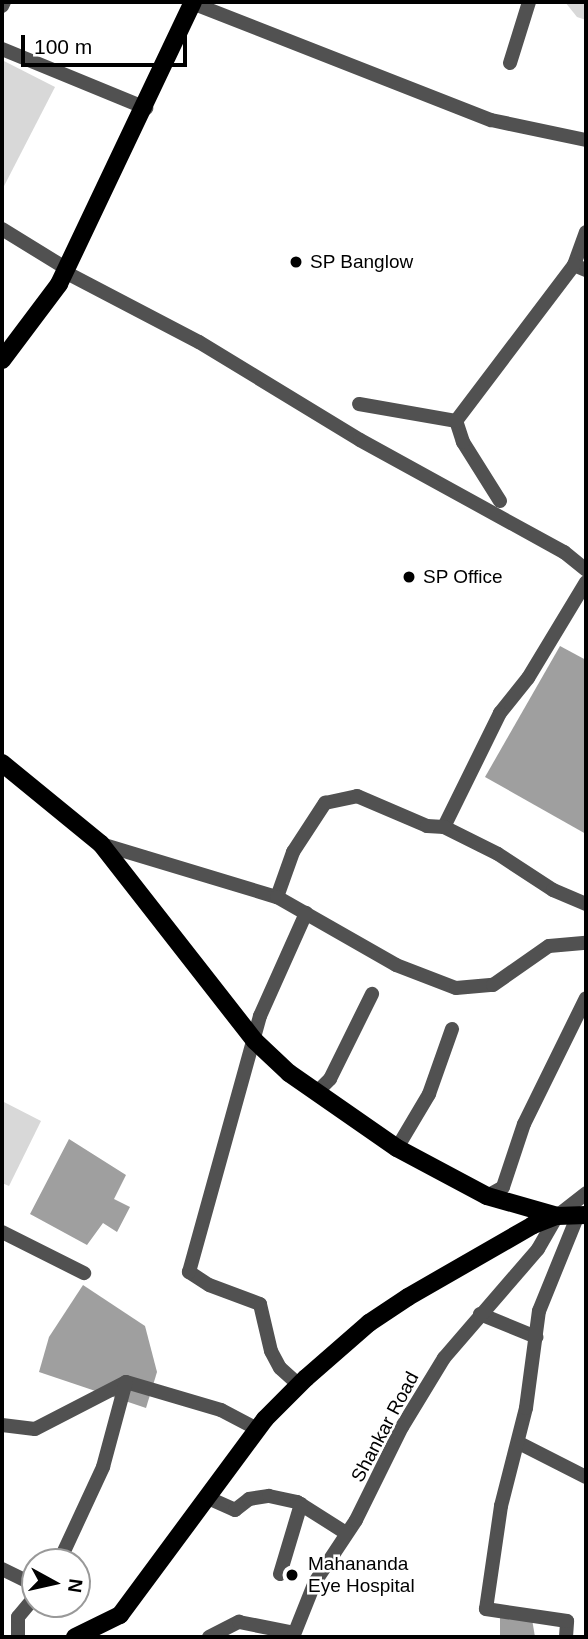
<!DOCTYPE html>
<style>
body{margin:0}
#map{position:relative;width:588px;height:1639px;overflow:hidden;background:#fff;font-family:Arial,sans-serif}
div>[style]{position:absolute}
.green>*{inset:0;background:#d8d8d8}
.water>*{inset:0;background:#9f9f9f}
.minor>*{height:14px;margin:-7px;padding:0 7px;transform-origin:7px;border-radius:7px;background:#515151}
.major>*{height:18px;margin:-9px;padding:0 9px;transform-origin:9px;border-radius:9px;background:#000}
.dots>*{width:19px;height:19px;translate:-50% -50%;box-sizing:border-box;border:4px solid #fff;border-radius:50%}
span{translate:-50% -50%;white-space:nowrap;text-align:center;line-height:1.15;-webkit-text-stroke:5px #fff;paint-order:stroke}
.poi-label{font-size:19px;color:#000}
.left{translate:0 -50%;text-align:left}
.street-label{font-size:19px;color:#000}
.frame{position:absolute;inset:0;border:4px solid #000;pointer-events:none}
.north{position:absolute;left:21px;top:1548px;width:70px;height:70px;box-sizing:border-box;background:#fff;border:2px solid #999;border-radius:50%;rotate:98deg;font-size:19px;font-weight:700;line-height:28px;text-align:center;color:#000}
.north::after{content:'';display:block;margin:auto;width:24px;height:32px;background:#000;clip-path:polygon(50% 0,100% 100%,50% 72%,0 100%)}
.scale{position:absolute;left:21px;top:35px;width:166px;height:32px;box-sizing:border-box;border:4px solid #000;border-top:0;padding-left:9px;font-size:21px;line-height:24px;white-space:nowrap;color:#000;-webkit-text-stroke:5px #fff;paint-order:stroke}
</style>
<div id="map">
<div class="green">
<i style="clip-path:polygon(565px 2px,586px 2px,586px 20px,577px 17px)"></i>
<i style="clip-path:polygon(2px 60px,55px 87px,2px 190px)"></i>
<i style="clip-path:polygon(2px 1101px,41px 1121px,9px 1186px,2px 1183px)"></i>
</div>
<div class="water">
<i style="clip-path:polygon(560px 646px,586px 660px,586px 834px,485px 777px)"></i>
<i style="clip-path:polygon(69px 1139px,126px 1175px,114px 1199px,130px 1207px,117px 1232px,103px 1223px,87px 1245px,30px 1214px)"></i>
<i style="clip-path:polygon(83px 1285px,145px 1326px,157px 1372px,146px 1408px,39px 1372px,49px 1337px)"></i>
<i style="clip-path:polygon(500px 1608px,531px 1613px,535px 1637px,500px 1637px)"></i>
</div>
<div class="minor">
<i style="left:192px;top:3px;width:321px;rotate:21.4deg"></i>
<i style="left:491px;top:120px;width:97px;rotate:11.9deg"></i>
<i style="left:2px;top:6px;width:4px;rotate:-63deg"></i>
<i style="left:2px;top:49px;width:156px;rotate:22.3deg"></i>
<i style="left:510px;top:63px;width:64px;rotate:-72.7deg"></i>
<i style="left:2px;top:229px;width:76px;rotate:31.6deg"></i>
<i style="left:586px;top:232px;width:35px;rotate:110deg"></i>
<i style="left:574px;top:265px;width:13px;rotate:23deg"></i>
<i style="left:65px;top:272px;width:151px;rotate:27.6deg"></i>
<i style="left:199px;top:342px;width:188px;rotate:31.3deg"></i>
<i style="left:360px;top:440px;width:233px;rotate:28.8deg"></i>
<i style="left:564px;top:552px;width:28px;rotate:39deg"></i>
<i style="left:359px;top:404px;width:98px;rotate:9.9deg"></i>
<i style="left:500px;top:501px;width:70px;rotate:-122.1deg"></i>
<i style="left:463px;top:442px;width:22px;rotate:-108deg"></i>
<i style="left:456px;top:421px;width:196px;rotate:-52.9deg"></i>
<i style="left:586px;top:582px;width:112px;rotate:121.1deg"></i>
<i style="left:528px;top:678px;width:45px;rotate:128.7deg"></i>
<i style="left:500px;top:713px;width:127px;rotate:116.2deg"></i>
<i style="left:444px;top:827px;width:60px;rotate:26.6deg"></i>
<i style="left:498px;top:854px;width:66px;rotate:33.2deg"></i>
<i style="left:553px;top:890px;width:36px;rotate:23deg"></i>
<i style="left:101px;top:844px;width:184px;rotate:16.8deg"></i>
<i style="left:277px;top:897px;width:48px;rotate:-70.4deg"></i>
<i style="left:293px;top:852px;width:59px;rotate:-56.9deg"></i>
<i style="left:325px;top:803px;width:33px;rotate:-12deg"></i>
<i style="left:357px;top:796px;width:76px;rotate:23.2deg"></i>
<i style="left:427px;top:826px;width:17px;rotate:3deg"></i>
<i style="left:277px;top:897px;width:137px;rotate:29.7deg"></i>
<i style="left:396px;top:965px;width:64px;rotate:21deg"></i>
<i style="left:456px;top:988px;width:37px;rotate:-5deg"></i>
<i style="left:493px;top:985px;width:68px;rotate:-34.9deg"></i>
<i style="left:549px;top:946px;width:37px;rotate:-5deg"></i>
<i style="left:318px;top:1091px;width:17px;rotate:-45deg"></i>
<i style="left:330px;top:1079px;width:95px;rotate:-63.7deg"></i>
<i style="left:397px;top:1148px;width:63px;rotate:-59.3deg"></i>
<i style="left:429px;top:1094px;width:69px;rotate:-70.5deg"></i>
<i style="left:487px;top:1196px;width:18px;rotate:-29deg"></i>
<i style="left:503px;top:1187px;width:66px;rotate:-71.6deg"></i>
<i style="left:524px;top:1124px;width:140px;rotate:-63.8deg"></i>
<i style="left:2px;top:1232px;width:92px;rotate:26.6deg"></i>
<i style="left:480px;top:1314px;width:61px;rotate:22.3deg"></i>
<i style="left:299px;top:1385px;width:25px;rotate:-138deg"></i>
<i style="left:280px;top:1368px;width:19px;rotate:-118deg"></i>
<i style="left:271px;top:1351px;width:48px;rotate:-103.2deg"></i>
<i style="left:260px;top:1304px;width:54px;rotate:-159.6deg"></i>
<i style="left:209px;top:1285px;width:24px;rotate:-147deg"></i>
<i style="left:189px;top:1272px;width:266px;rotate:-74.5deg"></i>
<i style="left:260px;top:1016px;width:113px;rotate:-65.9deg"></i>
<i style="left:2px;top:1425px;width:33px;rotate:7deg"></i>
<i style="left:35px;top:1429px;width:102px;rotate:-27.3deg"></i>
<i style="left:126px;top:1382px;width:99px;rotate:16.4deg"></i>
<i style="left:221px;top:1410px;width:41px;rotate:27.8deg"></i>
<i style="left:519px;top:1443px;width:75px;rotate:26.9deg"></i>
<i style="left:206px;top:1497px;width:32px;rotate:24deg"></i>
<i style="left:235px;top:1510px;width:18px;rotate:-38deg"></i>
<i style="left:249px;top:1499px;width:20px;rotate:-9deg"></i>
<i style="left:269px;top:1496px;width:29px;rotate:12deg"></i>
<i style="left:297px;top:1502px;width:58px;rotate:32.3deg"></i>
<i style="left:59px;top:1562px;width:105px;rotate:-65.1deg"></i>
<i style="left:103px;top:1467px;width:88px;rotate:-74.9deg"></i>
<i style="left:2px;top:1569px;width:37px;rotate:26deg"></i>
<i style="left:280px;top:1574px;width:73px;rotate:-73.3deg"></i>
<i style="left:18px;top:1637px;width:20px;rotate:-90deg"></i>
<i style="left:18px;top:1617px;width:26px;rotate:-50deg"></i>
<i style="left:209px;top:1637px;width:34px;rotate:-27deg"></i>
<i style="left:239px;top:1622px;width:56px;rotate:11.3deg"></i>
<i style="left:293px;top:1637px;width:59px;rotate:-68.2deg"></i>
<i style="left:315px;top:1582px;width:74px;rotate:-56.5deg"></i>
<i style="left:356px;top:1520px;width:104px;rotate:-63.7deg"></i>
<i style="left:402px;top:1427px;width:81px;rotate:-58.7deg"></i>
<i style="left:444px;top:1358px;width:144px;rotate:-49.2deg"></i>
<i style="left:538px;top:1249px;width:38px;rotate:-60deg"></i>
<i style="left:557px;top:1216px;width:37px;rotate:-38deg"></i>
<i style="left:566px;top:1637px;width:16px;rotate:-86deg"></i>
<i style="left:567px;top:1621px;width:82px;rotate:-171.6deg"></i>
<i style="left:486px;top:1609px;width:104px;rotate:-81.7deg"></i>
<i style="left:501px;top:1506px;width:101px;rotate:-75.7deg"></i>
<i style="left:526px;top:1408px;width:98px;rotate:-82.4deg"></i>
<i style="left:539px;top:1311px;width:104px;rotate:-67.9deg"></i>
</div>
<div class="major">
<i style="left:2px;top:360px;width:95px;rotate:-53.1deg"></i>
<i style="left:59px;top:284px;width:312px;rotate:-64.6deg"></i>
<i style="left:2px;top:763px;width:128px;rotate:39.3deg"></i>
<i style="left:101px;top:844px;width:250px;rotate:52deg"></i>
<i style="left:255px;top:1041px;width:47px;rotate:43.3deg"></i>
<i style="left:289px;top:1073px;width:131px;rotate:34.8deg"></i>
<i style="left:397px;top:1148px;width:102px;rotate:28.1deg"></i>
<i style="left:487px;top:1196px;width:73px;rotate:15.9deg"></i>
<i style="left:557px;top:1216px;width:29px;rotate:-2deg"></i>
<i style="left:75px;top:1637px;width:50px;rotate:-26.1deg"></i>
<i style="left:120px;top:1615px;width:244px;rotate:-53.5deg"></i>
<i style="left:265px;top:1419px;width:58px;rotate:-45deg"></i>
<i style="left:306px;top:1378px;width:84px;rotate:-41.1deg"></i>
<i style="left:369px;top:1323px;width:47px;rotate:-33.7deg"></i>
<i style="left:408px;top:1297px;width:144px;rotate:-29.9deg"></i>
<i style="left:533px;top:1225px;width:26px;rotate:-21deg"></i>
</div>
<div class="dots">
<i style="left:296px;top:262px;background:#000"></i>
<i style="left:409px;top:577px;background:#000"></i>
<i style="left:292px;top:1575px;background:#000"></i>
</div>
<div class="poi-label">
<span class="left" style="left:310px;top:262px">SP Banglow</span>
<span class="left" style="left:423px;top:577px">SP Office</span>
<span class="left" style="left:308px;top:1575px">Mahananda<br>Eye Hospital</span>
</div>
<div class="street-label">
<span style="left:385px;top:1427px;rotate:-62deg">Shankar Road</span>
</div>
<div class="frame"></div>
<div class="north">N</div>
<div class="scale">100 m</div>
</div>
